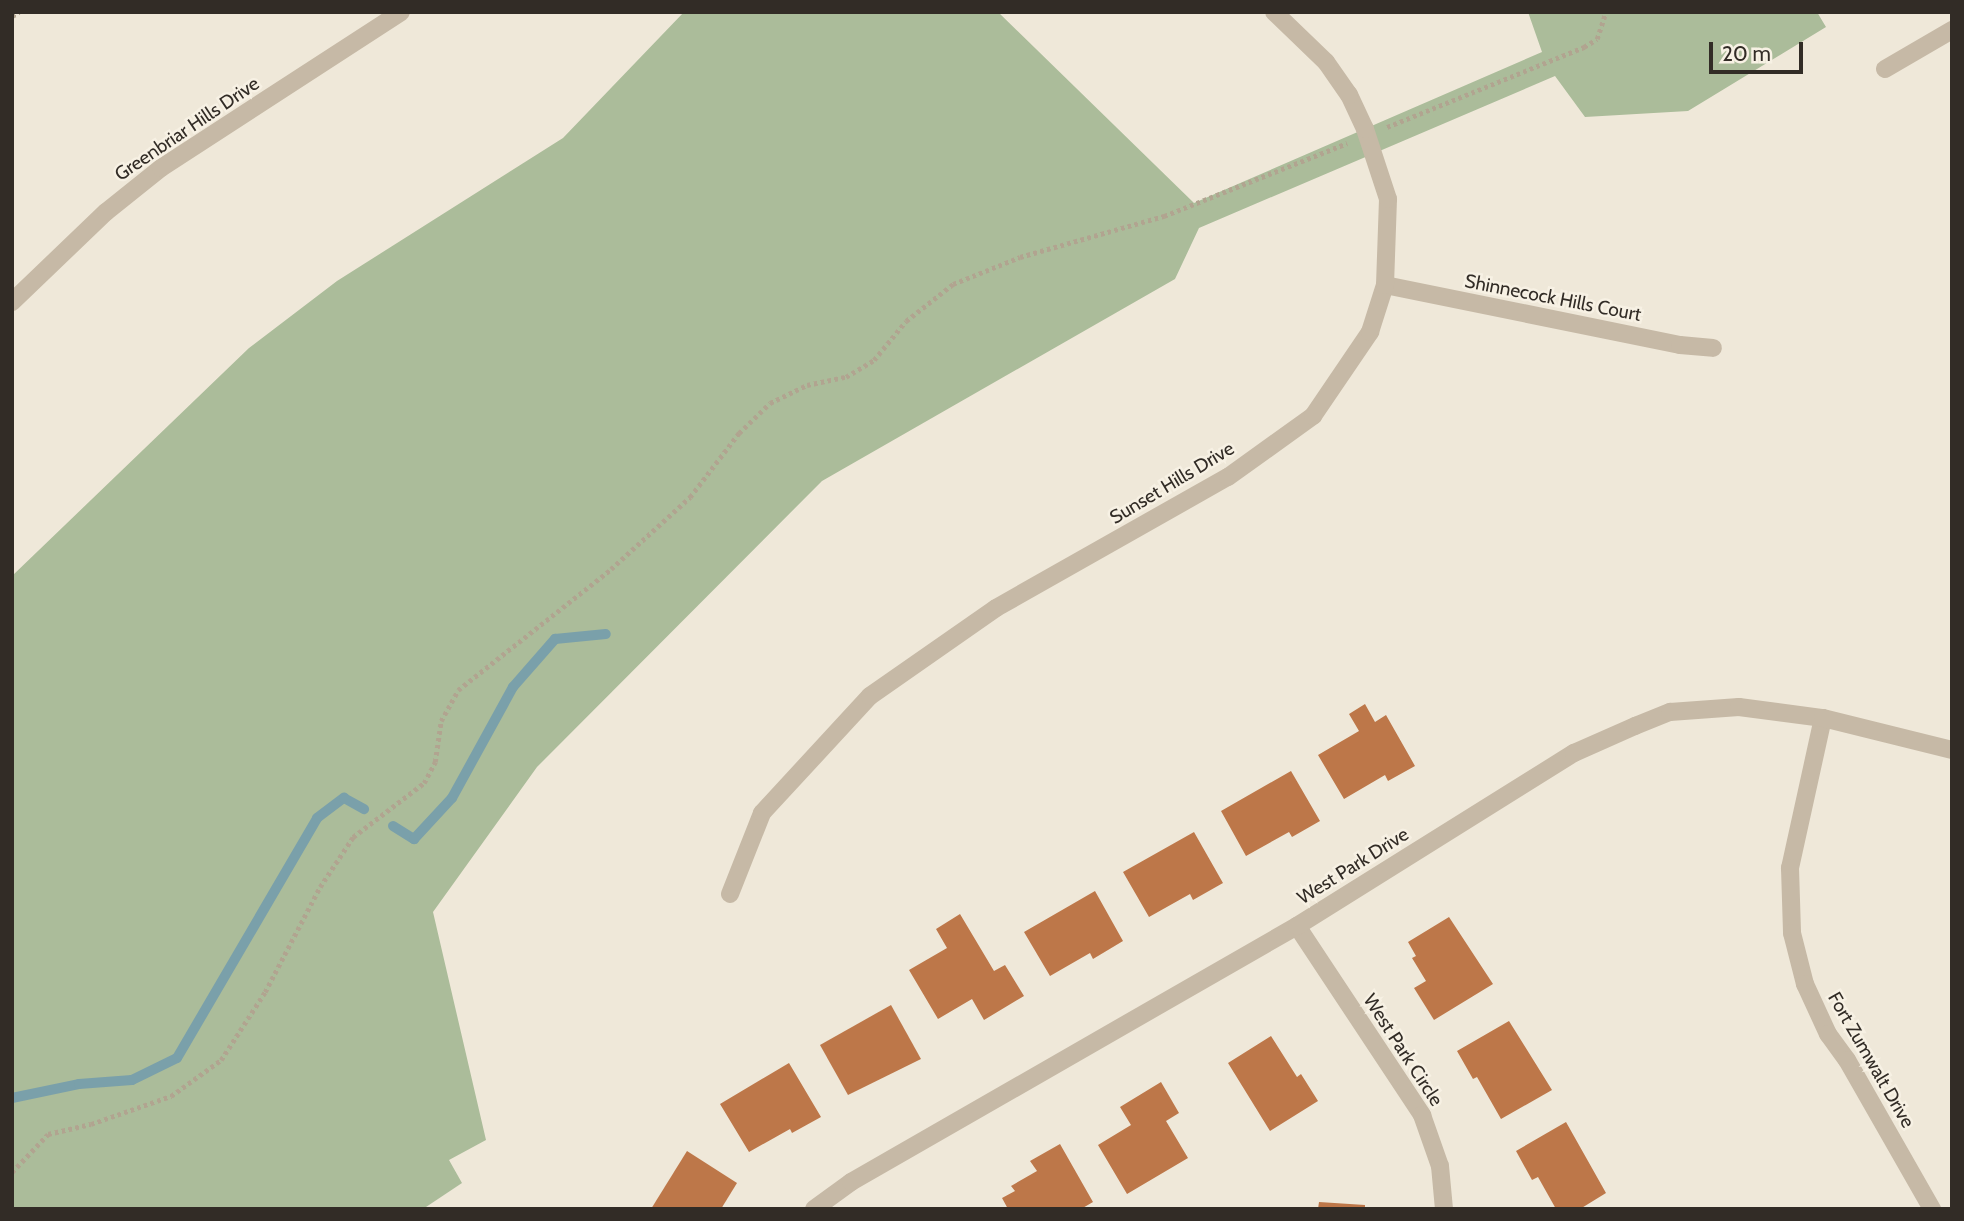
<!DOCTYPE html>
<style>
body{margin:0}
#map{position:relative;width:1964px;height:1221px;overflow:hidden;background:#efe8d9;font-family:Cabin,sans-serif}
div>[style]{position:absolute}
.green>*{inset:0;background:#abbc9a}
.stream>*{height:10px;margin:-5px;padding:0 5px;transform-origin:5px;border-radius:5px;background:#7aa0aa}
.building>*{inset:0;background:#bd7749}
.path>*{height:4.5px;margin-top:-2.25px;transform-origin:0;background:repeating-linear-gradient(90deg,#b1a490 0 3.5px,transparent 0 7px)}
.minor>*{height:18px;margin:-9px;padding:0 9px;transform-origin:9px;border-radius:9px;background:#c6b9a6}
span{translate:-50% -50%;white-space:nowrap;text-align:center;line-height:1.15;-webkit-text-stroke:5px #f7f1e4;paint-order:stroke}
.street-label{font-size:19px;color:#322c26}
.frame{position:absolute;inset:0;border:14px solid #322c26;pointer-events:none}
.scale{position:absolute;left:1709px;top:42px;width:94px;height:32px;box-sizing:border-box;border:4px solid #322c26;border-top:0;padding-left:9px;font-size:21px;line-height:24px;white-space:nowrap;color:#322c26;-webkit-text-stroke:5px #f7f1e4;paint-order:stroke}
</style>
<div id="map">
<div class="green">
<div style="clip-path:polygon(684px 12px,998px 12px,1194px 203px,1542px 52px,1528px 12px,1817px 12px,1826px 27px,1688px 111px,1585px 117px,1555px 76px,1199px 228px,1175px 279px,822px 481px,537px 767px,433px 912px,486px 1140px,449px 1160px,462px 1183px,423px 1209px,12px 1209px,12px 576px,249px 348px,337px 281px,563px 138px)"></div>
</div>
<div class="stream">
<div style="left:393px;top:826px;width:25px;rotate:32deg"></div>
<div style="left:414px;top:839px;width:56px;rotate:-47.2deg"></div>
<div style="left:452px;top:798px;width:127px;rotate:-61.2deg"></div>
<div style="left:513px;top:687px;width:64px;rotate:-48.8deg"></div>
<div style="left:555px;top:639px;width:51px;rotate:-5.6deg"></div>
<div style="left:12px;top:1098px;width:68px;rotate:-11.8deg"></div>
<div style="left:79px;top:1084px;width:53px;rotate:-4.3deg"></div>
<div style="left:132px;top:1080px;width:50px;rotate:-26.1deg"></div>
<div style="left:177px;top:1058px;width:278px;rotate:-59.7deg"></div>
<div style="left:317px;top:818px;width:34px;rotate:-37deg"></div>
<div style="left:344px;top:798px;width:23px;rotate:29deg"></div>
</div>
<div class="building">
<div style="clip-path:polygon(1365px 704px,1375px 722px,1386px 715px,1415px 766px,1388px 781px,1385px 775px,1344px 799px,1318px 755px,1359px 731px,1349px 714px)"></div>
<div style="clip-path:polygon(1291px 771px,1320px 821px,1292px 837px,1289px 832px,1246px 856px,1221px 811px)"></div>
<div style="clip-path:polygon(1194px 832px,1223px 883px,1193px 900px,1190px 894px,1149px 917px,1123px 872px)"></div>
<div style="clip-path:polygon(1095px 891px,1123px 941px,1093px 959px,1090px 953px,1050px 976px,1024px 932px)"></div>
<div style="clip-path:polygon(960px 914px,994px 971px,1005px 965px,1024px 996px,984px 1020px,972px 999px,938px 1019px,909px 970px,947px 948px,936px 929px)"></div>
<div style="clip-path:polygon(1449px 917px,1493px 984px,1434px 1020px,1414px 988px,1426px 981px,1412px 958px,1416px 956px,1408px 942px)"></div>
<div style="clip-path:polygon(891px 1005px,921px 1059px,848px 1095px,820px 1045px)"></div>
<div style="clip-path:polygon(1509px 1021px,1552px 1090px,1501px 1119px,1477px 1077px,1473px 1079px,1457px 1051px)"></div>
<div style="clip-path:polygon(1271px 1036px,1297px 1077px,1301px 1074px,1318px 1101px,1270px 1131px,1228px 1063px)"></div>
<div style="clip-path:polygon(789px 1063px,821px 1117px,792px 1133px,790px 1129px,749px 1152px,720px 1104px)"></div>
<div style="clip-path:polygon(1161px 1082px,1179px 1113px,1166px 1121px,1188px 1158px,1127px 1194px,1098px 1145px,1131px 1125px,1120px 1107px)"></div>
<div style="clip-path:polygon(1566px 1122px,1606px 1193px,1580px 1209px,1556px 1209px,1538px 1177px,1532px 1180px,1516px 1151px)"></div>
<div style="clip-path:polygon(1060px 1144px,1093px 1202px,1081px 1209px,1008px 1209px,1002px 1198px,1015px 1191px,1011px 1186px,1037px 1171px,1030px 1161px)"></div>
<div style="clip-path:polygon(687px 1151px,737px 1183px,721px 1209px,651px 1209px)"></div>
<div style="clip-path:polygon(1319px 1202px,1365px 1205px,1365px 1209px,1318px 1209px)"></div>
</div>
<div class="path">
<div style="left:12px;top:16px;width:8px;rotate:-30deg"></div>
<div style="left:1387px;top:127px;width:213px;rotate:-22.1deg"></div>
<div style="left:1584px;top:47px;width:15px;rotate:-32deg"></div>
<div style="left:1597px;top:39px;width:28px;rotate:-72deg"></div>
<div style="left:12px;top:1172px;width:52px;rotate:-46.5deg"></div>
<div style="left:48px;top:1134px;width:44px;rotate:-13.1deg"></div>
<div style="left:91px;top:1124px;width:85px;rotate:-19.3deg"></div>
<div style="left:171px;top:1096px;width:62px;rotate:-35.8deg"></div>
<div style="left:221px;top:1060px;width:81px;rotate:-57.1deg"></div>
<div style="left:265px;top:992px;width:119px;rotate:-62.4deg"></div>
<div style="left:320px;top:887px;width:60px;rotate:-56.6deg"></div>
<div style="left:353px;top:837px;width:89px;rotate:-37.3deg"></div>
<div style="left:424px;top:783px;width:24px;rotate:-62deg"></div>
<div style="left:435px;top:762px;width:41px;rotate:-81.7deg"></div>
<div style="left:441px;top:721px;width:35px;rotate:-61deg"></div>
<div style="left:458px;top:690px;width:195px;rotate:-38.3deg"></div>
<div style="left:611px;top:569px;width:107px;rotate:-42.3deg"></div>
<div style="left:690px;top:497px;width:81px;rotate:-52.6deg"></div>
<div style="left:739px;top:433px;width:43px;rotate:-44.1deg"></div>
<div style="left:770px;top:403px;width:41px;rotate:-25.9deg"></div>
<div style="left:807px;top:385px;width:40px;rotate:-12deg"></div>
<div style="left:846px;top:377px;width:33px;rotate:-31deg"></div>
<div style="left:874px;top:360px;width:50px;rotate:-50.6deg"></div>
<div style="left:906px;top:321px;width:60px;rotate:-38.2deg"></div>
<div style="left:953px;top:284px;width:72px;rotate:-21.9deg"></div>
<div style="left:1020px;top:257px;width:150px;rotate:-15.9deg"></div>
<div style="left:1164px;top:216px;width:197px;rotate:-21.7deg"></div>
</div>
<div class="minor">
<div style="left:1885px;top:69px;width:78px;rotate:-30.2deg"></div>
<div style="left:1385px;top:285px;width:301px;rotate:11.5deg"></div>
<div style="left:1680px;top:345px;width:33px;rotate:5deg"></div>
<div style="left:12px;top:302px;width:130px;rotate:-43.8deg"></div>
<div style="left:106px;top:212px;width:70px;rotate:-38.7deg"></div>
<div style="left:161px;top:168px;width:286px;rotate:-33deg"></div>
<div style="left:1823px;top:718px;width:154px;rotate:102.4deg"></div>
<div style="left:1790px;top:868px;width:65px;rotate:88.2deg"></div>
<div style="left:1792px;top:933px;width:53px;rotate:75.7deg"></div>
<div style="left:1805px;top:984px;width:55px;rotate:65.3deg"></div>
<div style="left:1828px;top:1034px;width:32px;rotate:54deg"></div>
<div style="left:1847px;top:1060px;width:172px;rotate:60.3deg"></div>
<div style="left:730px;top:894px;width:87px;rotate:-68.4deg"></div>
<div style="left:762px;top:813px;width:159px;rotate:-47.3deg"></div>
<div style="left:870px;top:696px;width:154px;rotate:-34.9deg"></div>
<div style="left:996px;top:608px;width:266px;rotate:-29.5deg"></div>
<div style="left:1228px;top:477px;width:105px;rotate:-35.7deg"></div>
<div style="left:1313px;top:416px;width:102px;rotate:-55.8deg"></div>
<div style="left:1370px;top:332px;width:49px;rotate:-72.3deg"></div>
<div style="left:1385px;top:285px;width:86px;rotate:-88deg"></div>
<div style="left:1388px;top:199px;width:74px;rotate:-108.2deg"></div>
<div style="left:1365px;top:129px;width:38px;rotate:-115deg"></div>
<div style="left:1349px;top:95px;width:40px;rotate:-124.9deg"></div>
<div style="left:1326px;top:62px;width:72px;rotate:-136.1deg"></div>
<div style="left:1297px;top:926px;width:227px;rotate:56.5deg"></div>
<div style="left:1422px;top:1115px;width:54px;rotate:70.6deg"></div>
<div style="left:1440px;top:1166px;width:43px;rotate:84.7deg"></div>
<div style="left:814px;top:1209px;width:46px;rotate:-36.1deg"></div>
<div style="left:851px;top:1182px;width:514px;rotate:-29.86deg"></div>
<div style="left:1297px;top:926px;width:327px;rotate:-32deg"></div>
<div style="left:1574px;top:753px;width:67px;rotate:-23.9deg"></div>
<div style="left:1635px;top:726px;width:38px;rotate:-22deg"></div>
<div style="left:1670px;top:712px;width:69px;rotate:-4.1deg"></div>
<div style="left:1739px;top:707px;width:85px;rotate:7.5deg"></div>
<div style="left:1823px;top:718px;width:133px;rotate:13.9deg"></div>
</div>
<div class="street-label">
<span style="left:187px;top:129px;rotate:-34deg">Greenbriar Hills Drive</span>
<span style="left:1553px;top:298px;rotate:11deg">Shinnecock Hills Court</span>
<span style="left:1172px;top:483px;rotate:-31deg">Sunset Hills Drive</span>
<span style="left:1353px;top:866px;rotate:-32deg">West Park Drive</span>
<span style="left:1403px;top:1050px;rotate:57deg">West Park Circle</span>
<span style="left:1871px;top:1060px;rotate:60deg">Fort Zumwalt Drive</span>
</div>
<div class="frame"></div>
<div class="scale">20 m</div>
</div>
